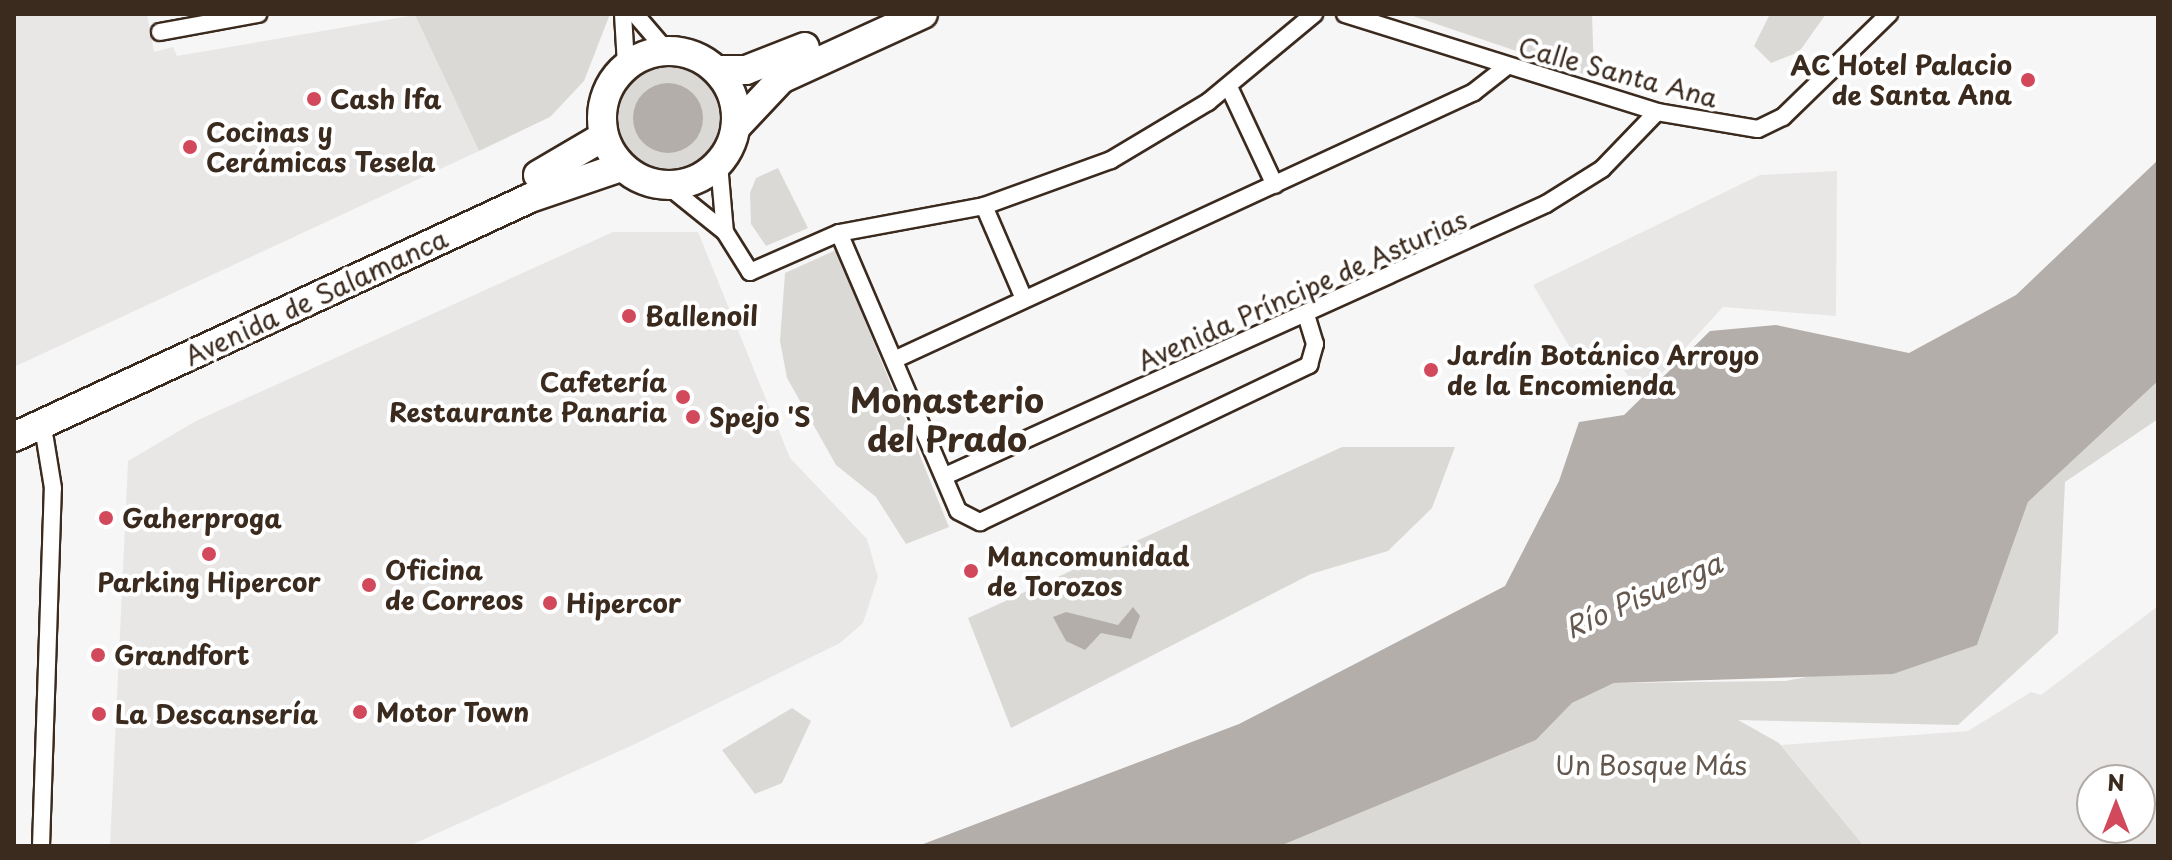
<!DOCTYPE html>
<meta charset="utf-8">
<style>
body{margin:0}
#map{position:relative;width:2172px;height:860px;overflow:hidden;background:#f7f6f6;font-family:"Playpen Sans",sans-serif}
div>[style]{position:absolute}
.built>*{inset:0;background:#e9e7e6}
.green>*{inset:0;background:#dbd9d6}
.round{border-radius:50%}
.water>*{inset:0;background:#b4aeaa}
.roads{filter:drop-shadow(2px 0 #3b2a1e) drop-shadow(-2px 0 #3b2a1e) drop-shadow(0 2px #3b2a1e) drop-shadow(0 -2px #3b2a1e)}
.minor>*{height:16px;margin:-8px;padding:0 8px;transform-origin:8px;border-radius:8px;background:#fff}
.trunk>*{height:28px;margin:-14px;padding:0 14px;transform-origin:14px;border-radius:14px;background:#fff}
.trunk>.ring{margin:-14px;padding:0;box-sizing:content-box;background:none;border:28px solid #fff;border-radius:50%}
.dots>*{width:22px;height:22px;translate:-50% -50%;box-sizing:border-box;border:4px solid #fff;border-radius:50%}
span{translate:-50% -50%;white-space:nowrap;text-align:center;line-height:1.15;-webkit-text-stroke:8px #fff;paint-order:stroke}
.poi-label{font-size:26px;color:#3b2a1e;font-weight:700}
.right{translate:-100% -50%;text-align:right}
.left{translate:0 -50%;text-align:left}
.street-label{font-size:26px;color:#3b2a1e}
.park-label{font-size:26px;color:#63564c}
.water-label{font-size:28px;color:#65584f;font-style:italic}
.district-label{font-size:34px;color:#3b2a1e;font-weight:700}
.frame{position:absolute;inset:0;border:16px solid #3b2a1e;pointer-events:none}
.north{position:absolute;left:2076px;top:764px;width:80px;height:80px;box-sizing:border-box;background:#fff;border:2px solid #b1aaa5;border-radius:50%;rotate:0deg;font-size:22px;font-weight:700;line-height:32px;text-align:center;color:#3b2a1e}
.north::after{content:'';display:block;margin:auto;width:28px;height:36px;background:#d1495b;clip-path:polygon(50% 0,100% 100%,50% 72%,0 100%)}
</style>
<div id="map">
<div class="built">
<div style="clip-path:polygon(14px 14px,147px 14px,154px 52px,173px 47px,177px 56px,415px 15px,479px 151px,14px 367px)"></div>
<div style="clip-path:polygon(1837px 171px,1836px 316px,1723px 307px,1642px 395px,1624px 370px,1572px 351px,1533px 285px,1760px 175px)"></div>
<div style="clip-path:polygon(613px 232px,698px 232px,790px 458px,867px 539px,878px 577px,863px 623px,840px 643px,633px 745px,409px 846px,110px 846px,128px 461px,196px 421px)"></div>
<div style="clip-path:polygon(evenodd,2158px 606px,2158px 846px,1864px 846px,1781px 745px,1968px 731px,2031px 692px,2041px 695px,2158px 606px,2092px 780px,2140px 780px,2140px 828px,2092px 828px,2092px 780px)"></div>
</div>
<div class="green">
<div style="clip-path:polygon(610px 14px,584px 81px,550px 117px,479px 151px,415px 15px)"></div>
<div style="clip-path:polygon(1407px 14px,1592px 14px,1594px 73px,1593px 77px)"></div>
<div style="clip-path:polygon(1770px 14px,1826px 14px,1799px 52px,1771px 63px,1754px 46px)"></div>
<div class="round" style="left:614px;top:62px;width:112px;height:112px"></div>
<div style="clip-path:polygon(778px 168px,808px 228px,766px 246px,751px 224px,750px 193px,756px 178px)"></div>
<div style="clip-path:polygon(836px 250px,949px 527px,906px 544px,876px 497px,836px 465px,787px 378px,780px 341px,785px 273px)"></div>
<div style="clip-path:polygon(2158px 381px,2158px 419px,2065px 482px,2058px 633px,1958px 725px,1738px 720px,1779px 743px,1864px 846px,1280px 846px,1536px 740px,1572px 703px,1614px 683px,1785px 681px,1977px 645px,2028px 502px)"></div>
<div style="clip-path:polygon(1342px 447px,1455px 447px,1432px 508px,1388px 551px,1311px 574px,1011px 728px,968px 618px)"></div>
<div style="clip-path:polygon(792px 708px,811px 721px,782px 783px,755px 794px,722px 750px)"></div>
</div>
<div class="water">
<div class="round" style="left:633px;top:83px;width:70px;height:70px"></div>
<div style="clip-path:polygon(2158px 160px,2158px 381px,2028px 502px,1977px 645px,1893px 674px,1614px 683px,1572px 703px,1536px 740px,1280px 846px,918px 846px,1239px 724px,1505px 586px,1559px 481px,1579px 422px,1624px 415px,1710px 331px,1776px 325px,1909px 353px,2016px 295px)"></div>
<div style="clip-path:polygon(1133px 607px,1140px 616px,1131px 639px,1101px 633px,1085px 650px,1066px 641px,1053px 617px,1066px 612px,1118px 625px)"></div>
</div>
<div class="roads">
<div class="minor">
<div style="left:623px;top:14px;width:51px;rotate:86.6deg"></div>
<div style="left:635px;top:14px;width:48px;rotate:49.3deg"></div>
<div style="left:1345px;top:14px;width:327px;rotate:17.4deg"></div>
<div style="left:1657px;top:112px;width:102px;rotate:9.6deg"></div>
<div style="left:1758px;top:129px;width:28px;rotate:-26deg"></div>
<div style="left:1783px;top:117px;width:148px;rotate:-44.2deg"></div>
<div style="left:160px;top:32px;width:100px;rotate:-10.4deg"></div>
<div style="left:1229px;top:87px;width:108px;rotate:64.9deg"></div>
<div style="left:719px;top:164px;width:68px;rotate:85deg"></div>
<div style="left:668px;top:186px;width:73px;rotate:38.9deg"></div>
<div style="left:725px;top:232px;width:47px;rotate:58deg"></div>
<div style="left:750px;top:272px;width:97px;rotate:-23.7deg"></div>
<div style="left:839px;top:233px;width:147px;rotate:-10.5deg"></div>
<div style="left:984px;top:206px;width:135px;rotate:-19.9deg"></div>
<div style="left:1111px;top:160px;width:113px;rotate:-30.9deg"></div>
<div style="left:1208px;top:102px;width:138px;rotate:-39.7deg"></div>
<div style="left:984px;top:206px;width:101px;rotate:66.7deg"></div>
<div style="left:839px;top:233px;width:302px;rotate:66.8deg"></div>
<div style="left:958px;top:511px;width:25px;rotate:27deg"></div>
<div style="left:980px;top:522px;width:365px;rotate:-25.5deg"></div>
<div style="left:1309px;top:365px;width:22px;rotate:-74deg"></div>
<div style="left:1315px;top:344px;width:30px;rotate:-107deg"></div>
<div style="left:896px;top:359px;width:637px;rotate:-24.79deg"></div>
<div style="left:1474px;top:92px;width:39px;rotate:-38deg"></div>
<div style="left:945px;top:476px;width:660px;rotate:-24.35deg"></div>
<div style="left:1546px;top:204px;width:66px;rotate:-32deg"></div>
<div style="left:1602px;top:169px;width:79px;rotate:-46deg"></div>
<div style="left:41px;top:846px;width:358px;rotate:-88.1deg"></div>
<div style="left:53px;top:488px;width:50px;rotate:-99.3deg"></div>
</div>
<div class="trunk">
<div class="ring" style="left:602px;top:51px;width:106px;height:106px"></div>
<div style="left:718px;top:70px;width:28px"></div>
<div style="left:746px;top:70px;width:63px;rotate:-21.3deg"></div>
<div style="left:736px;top:127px;width:66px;rotate:-46.8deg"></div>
<div style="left:781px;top:79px;width:156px;rotate:-24.6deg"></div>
<div style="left:538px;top:175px;width:75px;rotate:-30.3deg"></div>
<div style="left:14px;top:437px;width:569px;rotate:-24.85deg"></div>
<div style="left:530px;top:198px;width:96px;rotate:-18.8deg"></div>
</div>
</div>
<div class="dots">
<div style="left:2028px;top:80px;background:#d1495b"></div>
<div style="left:314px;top:99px;background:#d1495b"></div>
<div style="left:190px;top:147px;background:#d1495b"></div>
<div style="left:629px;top:316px;background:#d1495b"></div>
<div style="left:1431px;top:370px;background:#d1495b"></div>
<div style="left:683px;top:397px;background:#d1495b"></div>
<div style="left:693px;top:417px;background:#d1495b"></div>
<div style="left:106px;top:518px;background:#d1495b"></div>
<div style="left:209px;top:554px;background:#d1495b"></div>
<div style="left:971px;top:571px;background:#d1495b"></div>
<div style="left:369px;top:585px;background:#d1495b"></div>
<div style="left:550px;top:603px;background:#d1495b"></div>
<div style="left:98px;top:655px;background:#d1495b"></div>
<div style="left:360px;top:712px;background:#d1495b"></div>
<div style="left:99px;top:714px;background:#d1495b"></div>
</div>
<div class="poi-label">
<span class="right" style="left:2012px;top:80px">AC Hotel Palacio<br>de Santa Ana</span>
<span class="left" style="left:330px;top:99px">Cash Ifa</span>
<span class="left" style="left:206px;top:147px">Cocinas y<br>Cerámicas Tesela</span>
<span class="left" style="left:645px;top:316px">Ballenoil</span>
<span class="left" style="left:1447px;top:370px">Jardín Botánico Arroyo<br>de la Encomienda</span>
<span class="right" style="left:667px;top:397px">Cafetería<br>Restaurante Panaria</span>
<span class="left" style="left:709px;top:417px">Spejo 'S</span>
<span class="left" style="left:122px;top:518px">Gaherproga</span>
<span class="left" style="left:987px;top:571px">Mancomunidad<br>de Torozos</span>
<span class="left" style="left:385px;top:585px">Oficina<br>de Correos</span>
<span style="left:209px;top:582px">Parking Hipercor</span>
<span class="left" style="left:566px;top:603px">Hipercor</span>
<span class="left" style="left:114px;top:655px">Grandfort</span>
<span class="left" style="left:376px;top:712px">Motor Town</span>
<span class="left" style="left:115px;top:714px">La Descansería</span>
</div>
<div class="street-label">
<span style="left:1618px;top:72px;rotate:15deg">Calle Santa Ana</span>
<span style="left:1302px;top:290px;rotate:-24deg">Avenida Príncipe de Asturias</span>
<span style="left:316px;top:297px;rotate:-25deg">Avenida de Salamanca</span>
</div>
<div class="park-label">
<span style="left:1651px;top:765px">Un Bosque Más</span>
</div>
<div class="water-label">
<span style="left:1643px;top:595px;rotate:-24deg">Río Pisuerga</span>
</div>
<div class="district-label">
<span style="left:947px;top:419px">Monasterio<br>del Prado</span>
</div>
<div class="frame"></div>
<div class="north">N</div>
</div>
